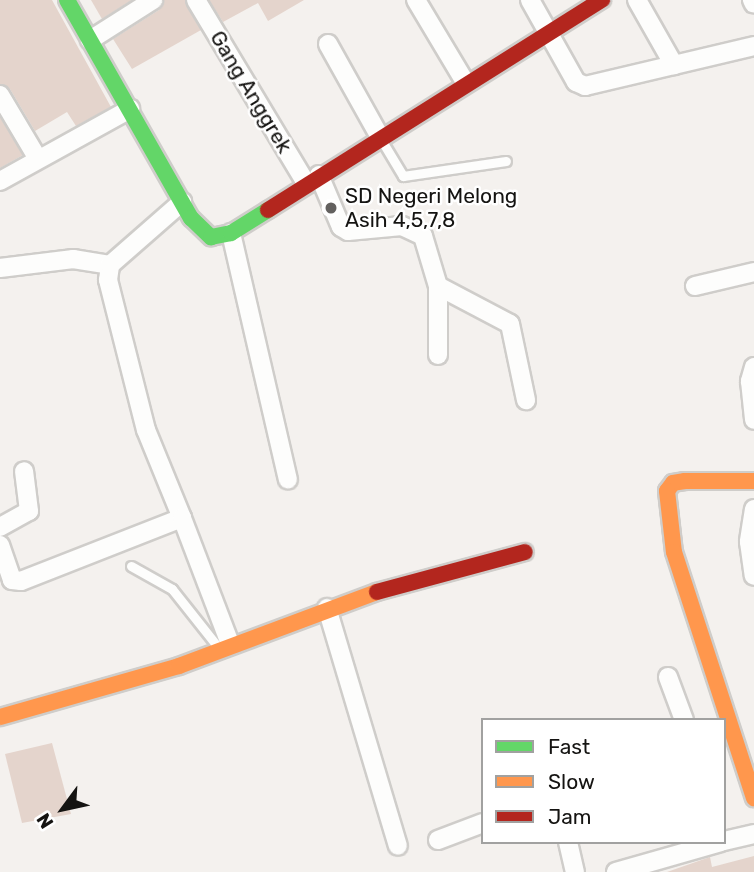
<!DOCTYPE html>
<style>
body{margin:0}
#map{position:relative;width:754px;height:872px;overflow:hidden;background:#f4f1ee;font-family:Rubik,sans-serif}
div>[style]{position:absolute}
.building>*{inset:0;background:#e4d4cc}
.roads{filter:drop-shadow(2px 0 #cfcdca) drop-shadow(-2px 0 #cfcdca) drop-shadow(0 2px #cfcdca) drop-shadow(0 -2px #cfcdca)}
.lane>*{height:9px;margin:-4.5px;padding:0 4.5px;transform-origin:4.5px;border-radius:4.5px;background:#fdfdfc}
.street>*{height:18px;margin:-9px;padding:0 9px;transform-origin:9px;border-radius:9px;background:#fdfdfc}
.fast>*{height:16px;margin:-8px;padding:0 8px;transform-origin:8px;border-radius:8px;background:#63d668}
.slow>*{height:16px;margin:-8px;padding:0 8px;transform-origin:8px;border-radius:8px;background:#ff974d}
.jam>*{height:16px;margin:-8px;padding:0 8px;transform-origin:8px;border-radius:8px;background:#b3261e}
.dots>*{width:19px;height:19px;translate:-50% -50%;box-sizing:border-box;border:4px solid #fff;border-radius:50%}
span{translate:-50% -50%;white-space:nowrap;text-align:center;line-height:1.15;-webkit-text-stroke:5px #fff;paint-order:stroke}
.street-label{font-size:21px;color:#151412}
.poi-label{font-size:21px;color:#151412}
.left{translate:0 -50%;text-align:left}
.legend{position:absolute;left:481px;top:718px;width:245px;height:126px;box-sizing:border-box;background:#fff;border:2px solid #a1a1a0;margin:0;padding:9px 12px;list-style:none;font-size:21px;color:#151412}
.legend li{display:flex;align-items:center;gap:14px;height:35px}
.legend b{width:35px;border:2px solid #a1a1a0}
.north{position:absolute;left:28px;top:774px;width:70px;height:70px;-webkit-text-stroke:5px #fff;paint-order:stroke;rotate:237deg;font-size:19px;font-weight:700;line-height:28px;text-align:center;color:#151412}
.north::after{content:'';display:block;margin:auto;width:24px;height:32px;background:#151412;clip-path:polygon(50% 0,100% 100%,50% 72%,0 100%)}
</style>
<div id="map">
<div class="building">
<div style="clip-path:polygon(0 0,52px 0,111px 107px,76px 126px,67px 112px,35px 131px,10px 89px,0 84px)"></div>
<div style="clip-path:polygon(91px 0,132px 0,102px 19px)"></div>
<div style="clip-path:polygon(164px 0,185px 0,201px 30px,132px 69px,113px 39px,159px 10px)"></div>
<div style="clip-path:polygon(209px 0,304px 0,268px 21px,258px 3px,223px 22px)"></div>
<div style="clip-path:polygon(0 117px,23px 155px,0 168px)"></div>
<div style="clip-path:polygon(52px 743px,71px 814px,22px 823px,5px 754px)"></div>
<div style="clip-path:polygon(754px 856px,754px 872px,667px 872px,710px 857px,712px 867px)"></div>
</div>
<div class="roads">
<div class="lane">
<div style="left:382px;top:141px;width:41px;rotate:59deg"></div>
<div style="left:403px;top:176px;width:104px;rotate:-8.3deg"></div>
<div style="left:131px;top:566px;width:47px;rotate:29.3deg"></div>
<div style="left:172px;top:589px;width:74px;rotate:51.6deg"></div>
</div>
<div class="street">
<div style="left:196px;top:0;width:214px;rotate:59deg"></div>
<div style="left:416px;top:0;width:96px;rotate:59.1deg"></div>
<div style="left:530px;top:0;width:94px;rotate:60.7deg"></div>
<div style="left:576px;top:82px;width:10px;rotate:24deg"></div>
<div style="left:585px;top:86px;width:174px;rotate:-13.3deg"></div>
<div style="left:637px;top:0;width:75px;rotate:60.4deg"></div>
<div style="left:752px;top:0;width:4px;rotate:63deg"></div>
<div style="left:90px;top:40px;width:75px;rotate:-32.4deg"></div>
<div style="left:328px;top:44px;width:107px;rotate:60.8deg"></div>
<div style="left:0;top:95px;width:74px;rotate:59.3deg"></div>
<div style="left:319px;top:175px;width:56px;rotate:67.1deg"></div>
<div style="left:341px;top:227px;width:8px;rotate:30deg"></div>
<div style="left:348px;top:231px;width:54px;rotate:-5.3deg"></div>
<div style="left:402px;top:226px;width:23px;rotate:25deg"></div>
<div style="left:423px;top:236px;width:52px;rotate:73.3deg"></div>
<div style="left:438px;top:286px;width:69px;rotate:90deg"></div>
<div style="left:0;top:181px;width:149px;rotate:-29deg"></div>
<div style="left:231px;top:233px;width:253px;rotate:77deg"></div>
<div style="left:0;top:268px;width:74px;rotate:-7deg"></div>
<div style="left:73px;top:259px;width:37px;rotate:9deg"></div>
<div style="left:438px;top:286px;width:81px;rotate:27.8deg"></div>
<div style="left:510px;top:324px;width:78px;rotate:78.1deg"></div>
<div style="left:695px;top:286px;width:61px;rotate:-13.3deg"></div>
<div style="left:754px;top:367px;width:15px;rotate:106deg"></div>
<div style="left:750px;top:381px;width:39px;rotate:84deg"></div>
<div style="left:754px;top:509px;width:33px;rotate:99deg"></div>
<div style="left:749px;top:542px;width:34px;rotate:82deg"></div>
<div style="left:182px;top:518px;width:95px;rotate:-112.2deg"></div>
<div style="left:146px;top:430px;width:155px;rotate:-104.2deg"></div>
<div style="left:108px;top:280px;width:15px;rotate:-82deg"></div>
<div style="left:110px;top:265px;width:96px;rotate:-41.2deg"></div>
<div style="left:0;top:527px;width:33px;rotate:-29deg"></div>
<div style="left:29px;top:511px;width:40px;rotate:-97.1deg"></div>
<div style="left:0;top:545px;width:37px;rotate:71deg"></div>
<div style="left:12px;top:580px;width:9px;rotate:6deg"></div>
<div style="left:21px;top:581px;width:173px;rotate:-21.4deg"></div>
<div style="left:182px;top:518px;width:135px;rotate:69.1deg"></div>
<div style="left:327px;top:608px;width:248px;rotate:73.4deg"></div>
<div style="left:668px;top:677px;width:46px;rotate:69.6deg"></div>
<div style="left:438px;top:840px;width:48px;rotate:-20.7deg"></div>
<div style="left:724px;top:841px;width:31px;rotate:-13deg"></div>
<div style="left:568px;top:842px;width:31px;rotate:77deg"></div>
<div style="left:616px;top:872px;width:109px;rotate:-15.9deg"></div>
</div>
<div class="fast">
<div style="left:67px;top:0;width:251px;rotate:60.4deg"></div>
<div style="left:191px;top:218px;width:28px;rotate:44deg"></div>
<div style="left:211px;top:237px;width:20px;rotate:-11deg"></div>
<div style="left:231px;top:233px;width:44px;rotate:-31.9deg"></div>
</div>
<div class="slow">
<div style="left:754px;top:481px;width:69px;rotate:180deg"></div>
<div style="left:685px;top:481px;width:12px;rotate:171deg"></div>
<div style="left:673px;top:483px;width:10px;rotate:127deg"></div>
<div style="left:667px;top:491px;width:61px;rotate:83.5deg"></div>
<div style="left:674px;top:552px;width:259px;rotate:72deg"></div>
<div style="left:0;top:717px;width:186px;rotate:-15.9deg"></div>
<div style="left:179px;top:666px;width:211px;rotate:-20.5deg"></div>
</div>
<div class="jam">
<div style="left:268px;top:210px;width:395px;rotate:-32.2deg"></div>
<div style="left:377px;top:592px;width:153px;rotate:-15.1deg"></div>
</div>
</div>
<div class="dots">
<div style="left:331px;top:208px;background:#63615f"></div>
</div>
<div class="street-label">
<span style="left:251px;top:92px;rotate:59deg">Gang Anggrek</span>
</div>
<div class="poi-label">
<span class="left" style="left:345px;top:208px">SD Negeri Melong<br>Asih 4,5,7,8</span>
</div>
<ul class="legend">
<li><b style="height:9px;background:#63d668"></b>Fast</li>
<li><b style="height:9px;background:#ff974d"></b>Slow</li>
<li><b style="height:9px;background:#b3261e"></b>Jam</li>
</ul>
<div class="north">N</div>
</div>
